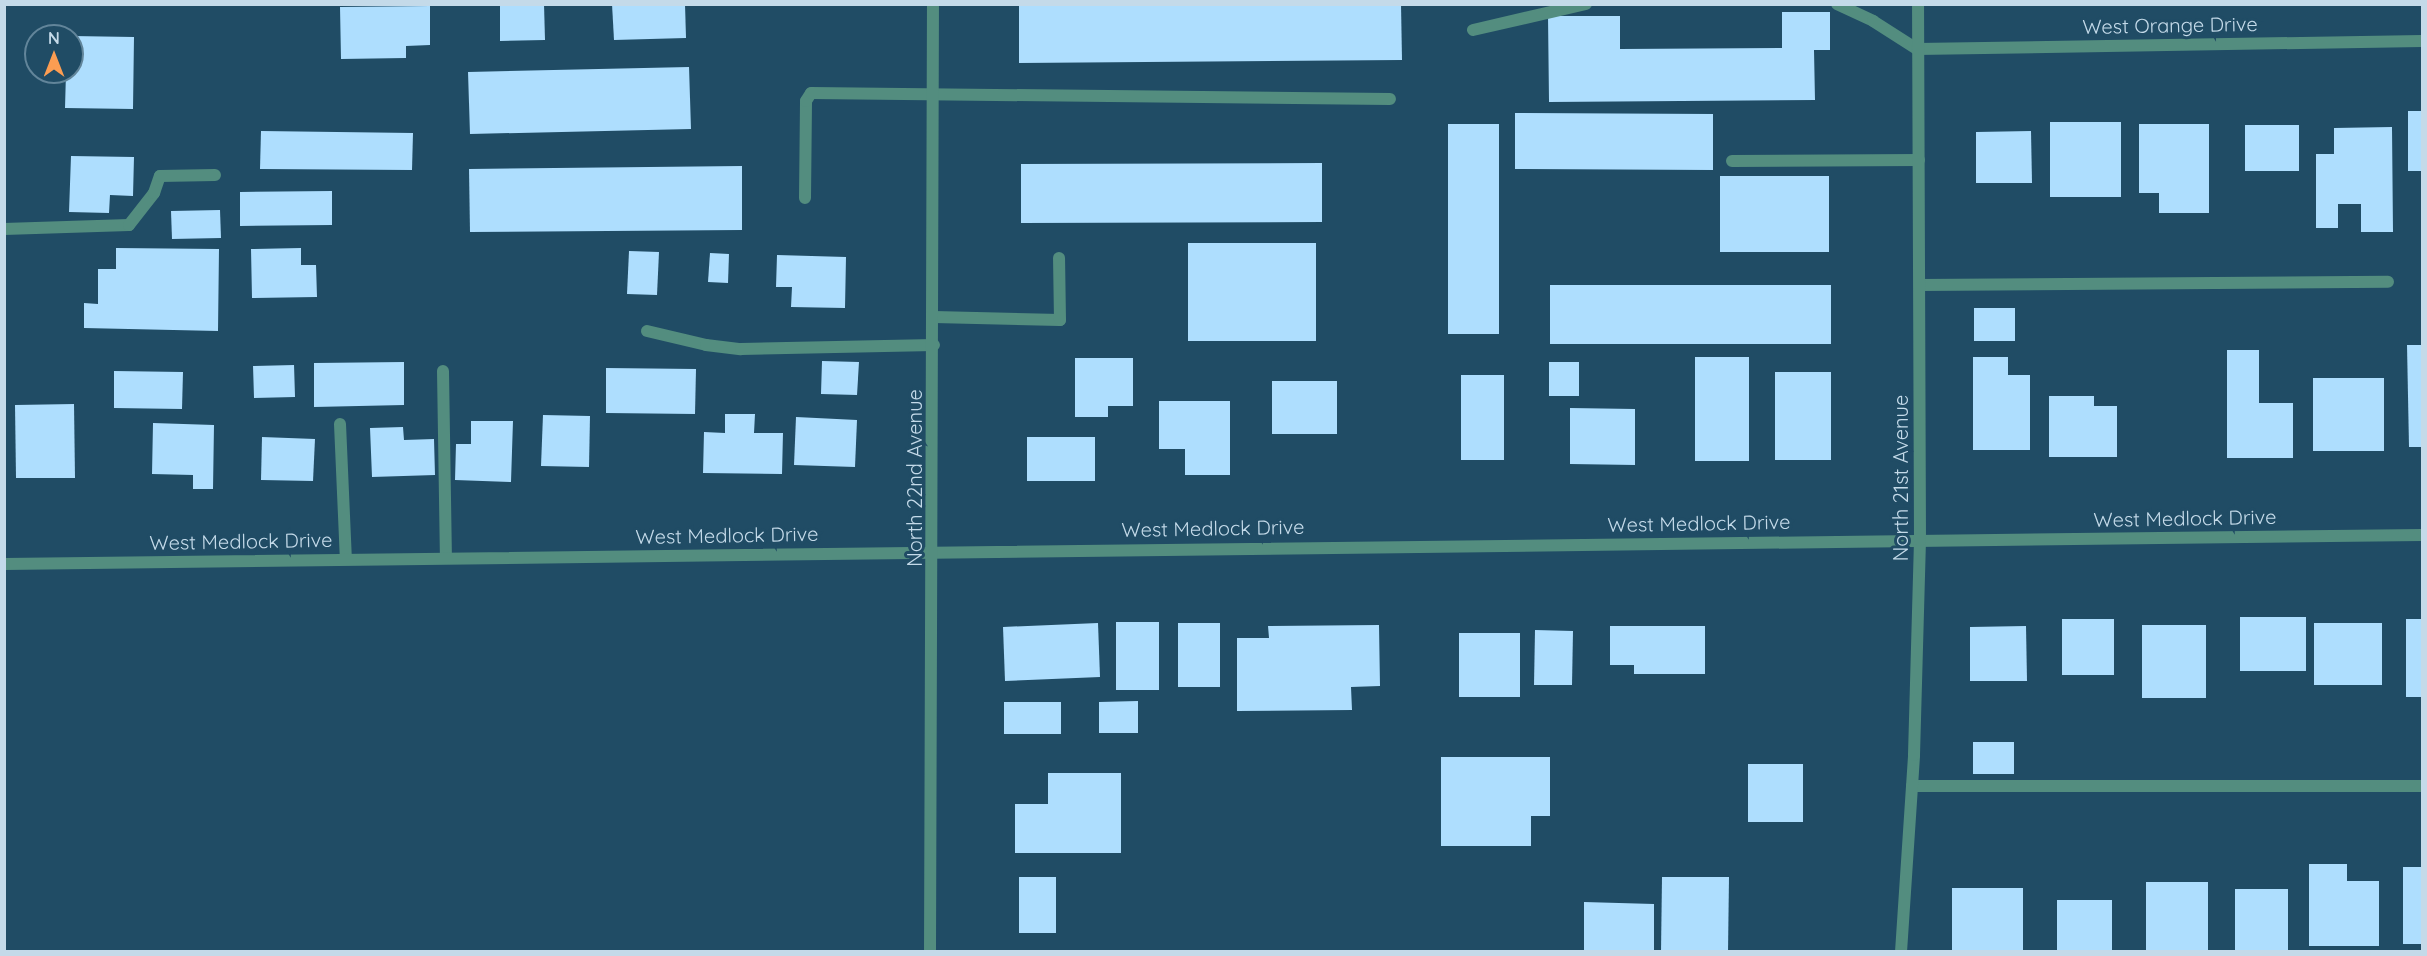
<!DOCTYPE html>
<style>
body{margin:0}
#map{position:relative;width:2427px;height:956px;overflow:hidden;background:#204c65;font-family:Quicksand,sans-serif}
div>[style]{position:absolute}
.building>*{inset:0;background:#aedefe}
.lane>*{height:12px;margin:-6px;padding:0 6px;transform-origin:6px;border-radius:6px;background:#538d7f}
.street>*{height:12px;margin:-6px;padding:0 6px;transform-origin:6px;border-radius:6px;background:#538d7f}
span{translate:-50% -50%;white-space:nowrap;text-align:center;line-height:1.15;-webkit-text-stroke:6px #204c65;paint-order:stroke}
.street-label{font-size:20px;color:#c4dae9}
.frame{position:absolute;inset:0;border:6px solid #c4dae9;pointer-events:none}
.north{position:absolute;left:24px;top:24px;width:60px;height:60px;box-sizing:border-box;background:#204c65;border:2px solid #62859a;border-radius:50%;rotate:0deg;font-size:16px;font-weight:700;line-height:24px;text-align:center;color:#c4dae9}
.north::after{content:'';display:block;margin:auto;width:21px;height:27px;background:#fc9d52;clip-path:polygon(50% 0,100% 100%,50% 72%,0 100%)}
</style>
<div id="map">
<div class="building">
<div style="clip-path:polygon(500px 4px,544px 4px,545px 40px,500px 41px)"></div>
<div style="clip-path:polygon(612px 4px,685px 4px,686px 38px,614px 40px)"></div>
<div style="clip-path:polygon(1019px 4px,1401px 4px,1402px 60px,1019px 63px)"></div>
<div style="clip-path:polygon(430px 6px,430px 45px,406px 46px,406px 58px,341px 59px,340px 7px)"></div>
<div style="clip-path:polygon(1782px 12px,1830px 12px,1830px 50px,1814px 50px,1815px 100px,1549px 102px,1548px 16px,1620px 16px,1620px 49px,1782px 48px)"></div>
<div style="clip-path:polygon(72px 36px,134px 37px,133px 109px,65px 108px,66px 72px,72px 72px)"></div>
<div style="clip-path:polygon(689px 67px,691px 129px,470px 134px,468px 72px)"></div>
<div style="clip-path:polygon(2408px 111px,2422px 111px,2422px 171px,2408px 171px)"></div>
<div style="clip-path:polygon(1515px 113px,1713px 114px,1713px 170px,1515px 169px)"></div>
<div style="clip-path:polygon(2050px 122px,2121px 122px,2121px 197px,2050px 197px)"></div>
<div style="clip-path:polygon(1448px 124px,1499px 124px,1499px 334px,1448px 334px)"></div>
<div style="clip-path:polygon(2139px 124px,2209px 124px,2209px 213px,2159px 213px,2159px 193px,2139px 193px)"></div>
<div style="clip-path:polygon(2245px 125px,2299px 125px,2299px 171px,2245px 171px)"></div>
<div style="clip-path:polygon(2392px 127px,2393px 232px,2361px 232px,2361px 204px,2338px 204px,2338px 228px,2316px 228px,2316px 154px,2334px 154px,2334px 128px)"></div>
<div style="clip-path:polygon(261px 131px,413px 133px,412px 170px,260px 169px)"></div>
<div style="clip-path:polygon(2031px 131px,2032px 183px,1976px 183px,1976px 132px)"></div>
<div style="clip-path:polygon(71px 156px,134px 157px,133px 196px,110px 195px,109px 213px,69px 212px)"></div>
<div style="clip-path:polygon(1322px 163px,1322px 222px,1021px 223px,1021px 164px)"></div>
<div style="clip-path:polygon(742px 166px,742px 230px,470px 232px,469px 169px)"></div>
<div style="clip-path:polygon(1720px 176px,1829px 176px,1829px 252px,1720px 252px)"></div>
<div style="clip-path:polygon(332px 191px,332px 225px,240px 226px,240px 192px)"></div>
<div style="clip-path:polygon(220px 210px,221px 238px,172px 239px,171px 211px)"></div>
<div style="clip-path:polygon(1188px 243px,1316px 243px,1316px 341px,1188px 341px)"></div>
<div style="clip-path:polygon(116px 248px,219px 249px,218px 331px,84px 328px,84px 303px,98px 304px,98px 269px,116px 269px)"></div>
<div style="clip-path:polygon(301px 248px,301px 265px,316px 265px,317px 297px,252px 298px,251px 249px)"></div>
<div style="clip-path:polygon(629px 251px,659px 252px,657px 295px,627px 294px)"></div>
<div style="clip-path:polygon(710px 253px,729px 254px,728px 283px,708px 282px)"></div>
<div style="clip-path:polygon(777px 255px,846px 257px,845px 308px,791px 307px,792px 287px,776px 287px)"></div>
<div style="clip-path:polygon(1550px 285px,1831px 285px,1831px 344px,1550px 344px)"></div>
<div style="clip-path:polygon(1974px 308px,2015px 308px,2015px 341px,1974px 341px)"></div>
<div style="clip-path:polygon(2407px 345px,2422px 345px,2422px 447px,2409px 447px)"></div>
<div style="clip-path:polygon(2227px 350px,2259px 350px,2259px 403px,2293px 403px,2293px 458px,2227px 458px)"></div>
<div style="clip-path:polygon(1695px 357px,1749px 357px,1749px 461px,1695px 461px)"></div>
<div style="clip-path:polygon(1973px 357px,2008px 357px,2008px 375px,2030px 375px,2030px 450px,1973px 450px)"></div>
<div style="clip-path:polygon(1075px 358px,1133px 358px,1133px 406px,1108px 406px,1108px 417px,1075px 417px)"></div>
<div style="clip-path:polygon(822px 361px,859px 362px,857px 395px,821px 394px)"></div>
<div style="clip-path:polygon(404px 362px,404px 405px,314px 407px,314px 363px)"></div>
<div style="clip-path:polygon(1549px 362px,1579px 362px,1579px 396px,1549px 396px)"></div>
<div style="clip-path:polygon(294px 365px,295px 397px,254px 398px,253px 366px)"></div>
<div style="clip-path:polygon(606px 368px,696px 369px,695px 414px,606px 413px)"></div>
<div style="clip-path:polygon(114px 371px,183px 372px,182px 409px,114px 408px)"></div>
<div style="clip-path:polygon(1775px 372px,1831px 372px,1831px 460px,1775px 460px)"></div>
<div style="clip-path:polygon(1461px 375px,1504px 375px,1504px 460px,1461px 460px)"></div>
<div style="clip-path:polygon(2313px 378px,2384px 378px,2384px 451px,2313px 451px)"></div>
<div style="clip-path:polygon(1272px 381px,1337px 381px,1337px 434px,1272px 434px)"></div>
<div style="clip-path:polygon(2049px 396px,2094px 396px,2094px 406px,2117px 406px,2117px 457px,2049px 457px)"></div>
<div style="clip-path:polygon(1159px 401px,1230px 401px,1230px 475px,1185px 475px,1185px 449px,1159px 449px)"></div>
<div style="clip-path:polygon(74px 404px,75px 478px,16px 478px,15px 405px)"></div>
<div style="clip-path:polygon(1570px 408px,1635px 409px,1635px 465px,1570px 464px)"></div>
<div style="clip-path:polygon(725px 414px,755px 414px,754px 433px,783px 433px,782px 474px,703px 473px,704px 432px,725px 433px)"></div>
<div style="clip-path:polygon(543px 415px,590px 416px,589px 467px,541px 466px)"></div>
<div style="clip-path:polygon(796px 417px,857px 420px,855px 467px,794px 465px)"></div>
<div style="clip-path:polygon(471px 421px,513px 421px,511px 482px,455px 480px,456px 444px,471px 444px)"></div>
<div style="clip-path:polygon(153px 423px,214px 425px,213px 489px,193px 489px,193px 475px,152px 474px)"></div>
<div style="clip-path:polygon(403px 427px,404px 440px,434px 439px,435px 475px,372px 477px,370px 428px)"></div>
<div style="clip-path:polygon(262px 437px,315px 439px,313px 481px,261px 480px)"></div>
<div style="clip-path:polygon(1027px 437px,1095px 437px,1095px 481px,1027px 481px)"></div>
<div style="clip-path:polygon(2240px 617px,2306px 617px,2306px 671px,2240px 671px)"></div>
<div style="clip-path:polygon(2062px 619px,2114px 619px,2114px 675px,2062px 675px)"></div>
<div style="clip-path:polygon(2406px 619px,2422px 619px,2422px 697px,2406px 697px)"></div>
<div style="clip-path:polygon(1116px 622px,1159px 622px,1159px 690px,1116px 690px)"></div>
<div style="clip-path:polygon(1098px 623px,1100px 677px,1005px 681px,1003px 627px)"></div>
<div style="clip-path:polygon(1178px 623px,1220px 623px,1220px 687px,1178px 687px)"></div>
<div style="clip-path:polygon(2314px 623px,2382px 623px,2382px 685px,2314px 685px)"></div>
<div style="clip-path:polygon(1379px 625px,1380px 686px,1351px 687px,1352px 710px,1237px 711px,1237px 638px,1269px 638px,1268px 626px)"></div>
<div style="clip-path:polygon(2142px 625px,2206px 625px,2206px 698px,2142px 698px)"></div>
<div style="clip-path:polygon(1610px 626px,1705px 626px,1705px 674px,1634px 674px,1634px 665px,1610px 665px)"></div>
<div style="clip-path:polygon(2026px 626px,2027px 681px,1970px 681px,1970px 627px)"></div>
<div style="clip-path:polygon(1535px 630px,1573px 631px,1572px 685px,1534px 685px)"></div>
<div style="clip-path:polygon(1459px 633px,1520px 633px,1520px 697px,1459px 697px)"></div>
<div style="clip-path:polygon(1138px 701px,1138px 733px,1099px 733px,1099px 702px)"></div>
<div style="clip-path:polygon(1004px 702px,1061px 702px,1061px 734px,1004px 734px)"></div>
<div style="clip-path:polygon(1973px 742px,2014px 742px,2014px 774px,1973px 774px)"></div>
<div style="clip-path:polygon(1441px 757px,1550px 757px,1550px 816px,1531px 816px,1531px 846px,1441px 846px)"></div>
<div style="clip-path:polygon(1748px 764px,1803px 764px,1803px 822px,1748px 822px)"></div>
<div style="clip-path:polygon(1048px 773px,1121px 773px,1121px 853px,1015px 853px,1015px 804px,1048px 804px)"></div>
<div style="clip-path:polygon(2309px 864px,2347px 864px,2347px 881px,2379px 881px,2379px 946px,2309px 946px)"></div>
<div style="clip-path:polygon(2403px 867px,2422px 867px,2422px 944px,2403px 944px)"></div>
<div style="clip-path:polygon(1019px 877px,1056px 877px,1056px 933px,1019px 933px)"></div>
<div style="clip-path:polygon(1662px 877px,1729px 877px,1728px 952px,1661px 952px)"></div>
<div style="clip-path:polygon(2146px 882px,2208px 882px,2208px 952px,2146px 952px)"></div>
<div style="clip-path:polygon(1952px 888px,2023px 888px,2023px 951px,1952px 951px)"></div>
<div style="clip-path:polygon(2235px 889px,2288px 889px,2288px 952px,2235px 952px)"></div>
<div style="clip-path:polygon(2057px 900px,2112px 900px,2112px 952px,2057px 952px)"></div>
<div style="clip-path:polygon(1584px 902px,1654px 904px,1654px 952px,1584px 952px)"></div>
</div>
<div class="lane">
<div style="left:1837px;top:4px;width:40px;rotate:25deg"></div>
<div style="left:1873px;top:21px;width:52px;rotate:32.5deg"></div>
<div style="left:1473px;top:30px;width:116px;rotate:-13deg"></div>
<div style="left:1732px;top:161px;width:187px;rotate:-0.3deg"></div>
<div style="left:805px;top:198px;width:97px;rotate:-89.4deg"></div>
<div style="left:806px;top:101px;width:9px;rotate:-58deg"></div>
<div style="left:811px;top:93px;width:579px;rotate:0.59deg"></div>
<div style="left:4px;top:229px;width:125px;rotate:-1.8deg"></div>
<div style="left:129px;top:225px;width:41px;rotate:-52deg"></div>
<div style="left:154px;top:193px;width:18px;rotate:-71deg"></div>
<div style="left:160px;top:176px;width:55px;rotate:-1deg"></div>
<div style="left:1920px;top:285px;width:468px;rotate:-0.4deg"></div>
<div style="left:934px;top:317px;width:126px;rotate:1.4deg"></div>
<div style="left:1060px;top:320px;width:62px;rotate:-90.9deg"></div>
<div style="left:647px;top:331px;width:61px;rotate:13.3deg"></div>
<div style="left:706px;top:345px;width:35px;rotate:7deg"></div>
<div style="left:741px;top:349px;width:193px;rotate:-1.2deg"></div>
<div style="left:443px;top:371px;width:187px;rotate:89.1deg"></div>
<div style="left:340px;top:424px;width:135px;rotate:87.5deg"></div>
<div style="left:1912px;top:786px;width:510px"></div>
</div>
<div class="street">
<div style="left:1917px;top:49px;width:505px;rotate:-0.91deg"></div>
<div style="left:4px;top:564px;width:2418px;rotate:-0.69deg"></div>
<div style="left:930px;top:952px;width:948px;rotate:-89.82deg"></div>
<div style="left:1901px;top:952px;width:197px;rotate:-86.2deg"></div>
<div style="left:1914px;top:755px;width:215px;rotate:-88.4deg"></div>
<div style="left:1920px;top:540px;width:536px;rotate:-90.21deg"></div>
</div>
<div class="street-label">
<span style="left:2170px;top:25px;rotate:-1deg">West Orange Drive</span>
<span style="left:914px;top:478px;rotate:-90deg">North 22nd Avenue</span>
<span style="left:1900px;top:478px;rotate:-90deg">North 21st Avenue</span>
<span style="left:2185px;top:518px;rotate:-1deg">West Medlock Drive</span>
<span style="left:1699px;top:523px;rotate:-1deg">West Medlock Drive</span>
<span style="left:1213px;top:528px;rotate:-1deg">West Medlock Drive</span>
<span style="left:727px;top:535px;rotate:-1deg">West Medlock Drive</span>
<span style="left:241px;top:541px;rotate:-1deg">West Medlock Drive</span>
</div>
<div class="frame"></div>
<div class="north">N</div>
</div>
